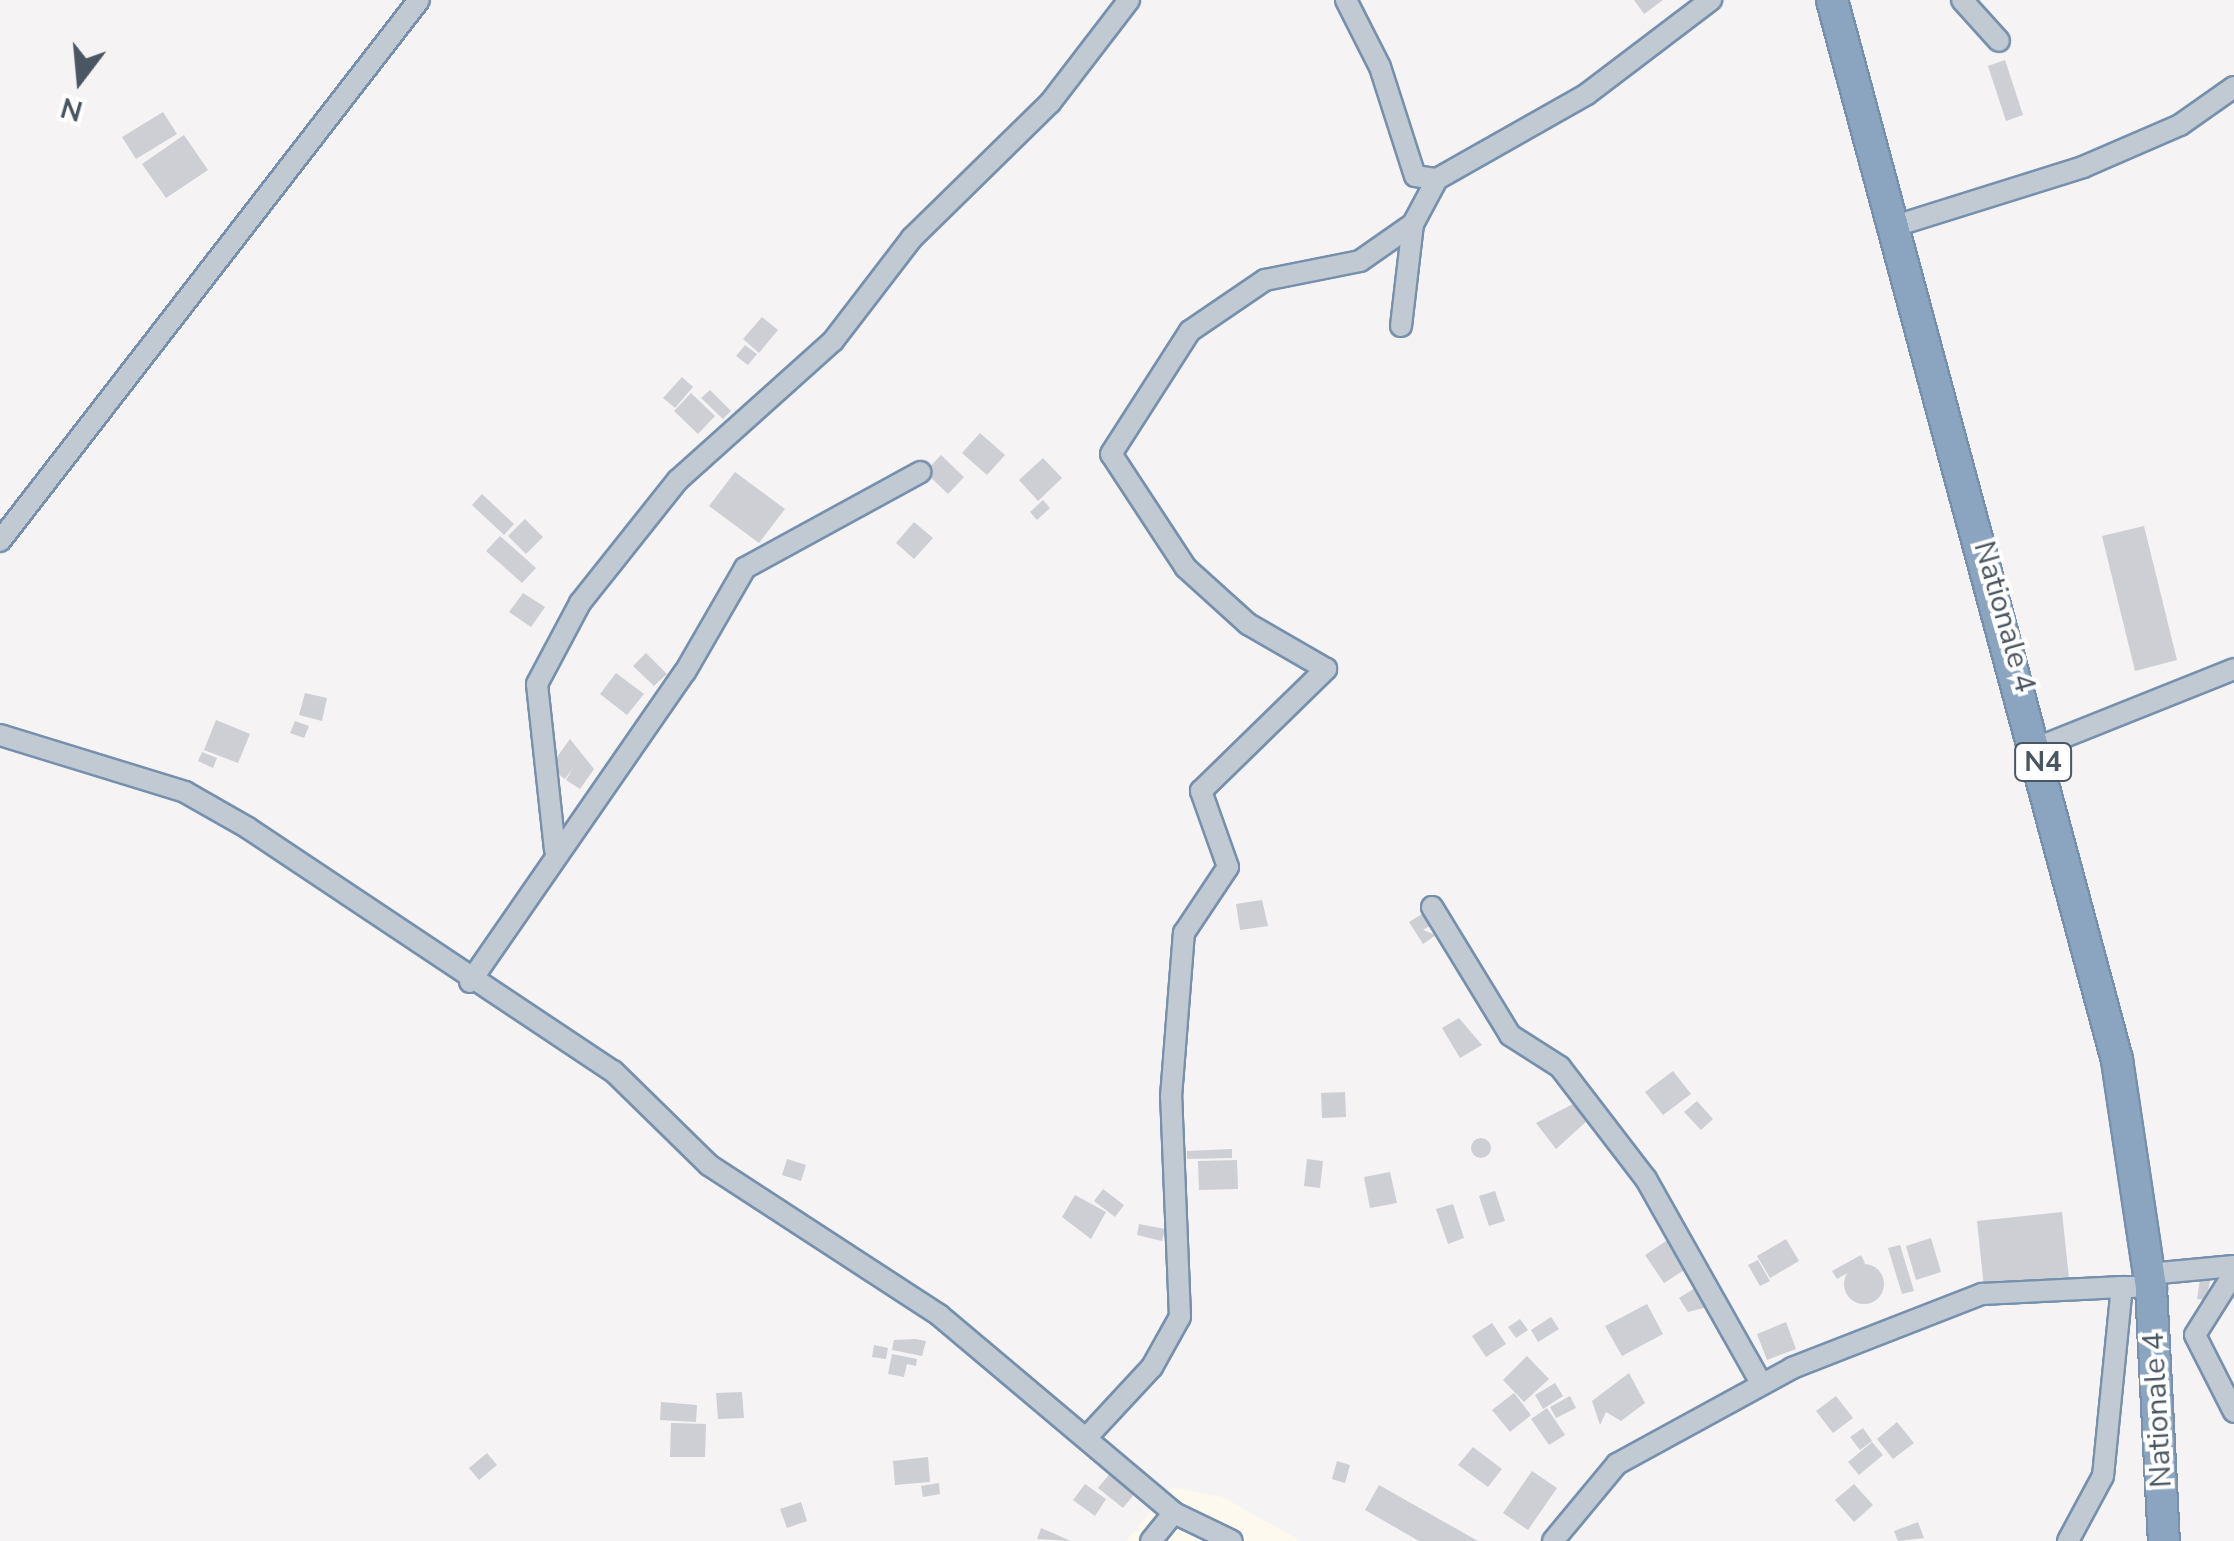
<!DOCTYPE html>
<style>
body{margin:0}
#map{position:relative;width:2234px;height:1541px;overflow:hidden;background:#f5f3f3;font-family:"Nunito Sans",sans-serif}
div>[style]{position:absolute}
.commercial>*{inset:0;background:#fdf9ef}
.building>*{inset:0;background:#cdcfd5}
.round{border-radius:50%}
.roads{filter:drop-shadow(2px 0 #7690ad) drop-shadow(-2px 0 #7690ad) drop-shadow(0 2px #7690ad) drop-shadow(0 -2px #7690ad)}
.minor>*{height:20px;margin:-10px;padding:0 10px;transform-origin:10px;border-radius:10px;background:#c1cad2}
.highway>*{height:30px;margin:-15px;padding:0 15px;transform-origin:15px;border-radius:15px;background:#8ba5c1}
span{translate:-50% -50%;white-space:nowrap;text-align:center;line-height:1.15;-webkit-text-stroke:8px #fff;paint-order:stroke}
.shield-label span{padding:2px 8px;background:#fff;border:2px solid;border-radius:8px;-webkit-text-stroke-width:0}
.shield-label{font-size:28px;color:#4a5661;font-weight:700}
.street-label{font-size:30px;color:#4a5661}
.north{position:absolute;left:30px;top:30px;width:100px;height:100px;-webkit-text-stroke:8px #fff;paint-order:stroke;rotate:196deg;font-size:28px;font-weight:700;line-height:40px;text-align:center;color:#4a5661}
.north::after{content:'';display:block;margin:auto;width:35px;height:45px;background:#4a5661;clip-path:polygon(50% 0,100% 100%,50% 72%,0 100%)}
</style>
<div id="map">
<div class="commercial">
<div style="clip-path:polygon(1172px 1487px,1223px 1497px,1301px 1541px,1126px 1541px)"></div>
</div>
<div class="building">
<div style="clip-path:polygon(1634px 0,1663px 0,1644px 14px)"></div>
<div style="clip-path:polygon(2005px 60px,2023px 115px,2006px 121px,1988px 66px)"></div>
<div style="clip-path:polygon(163px 112px,177px 134px,136px 159px,122px 137px)"></div>
<div style="clip-path:polygon(184px 135px,208px 170px,166px 198px,142px 164px)"></div>
<div style="clip-path:polygon(762px 317px,778px 330px,759px 353px,743px 339px)"></div>
<div style="clip-path:polygon(745px 345px,757px 354px,748px 365px,736px 356px)"></div>
<div style="clip-path:polygon(682px 377px,693px 387px,675px 408px,663px 398px)"></div>
<div style="clip-path:polygon(710px 390px,731px 411px,723px 419px,701px 398px)"></div>
<div style="clip-path:polygon(691px 393px,715px 416px,698px 434px,674px 411px)"></div>
<div style="clip-path:polygon(980px 433px,1005px 455px,987px 475px,962px 453px)"></div>
<div style="clip-path:polygon(941px 455px,964px 477px,948px 494px,925px 472px)"></div>
<div style="clip-path:polygon(1043px 458px,1062px 478px,1038px 501px,1019px 480px)"></div>
<div style="clip-path:polygon(735px 472px,785px 509px,759px 543px,709px 506px)"></div>
<div style="clip-path:polygon(482px 494px,514px 524px,504px 535px,472px 505px)"></div>
<div style="clip-path:polygon(1043px 500px,1050px 508px,1037px 520px,1030px 512px)"></div>
<div style="clip-path:polygon(525px 519px,543px 537px,526px 554px,508px 536px)"></div>
<div style="clip-path:polygon(914px 522px,933px 538px,914px 559px,896px 543px)"></div>
<div style="clip-path:polygon(2144px 526px,2177px 660px,2135px 671px,2102px 536px)"></div>
<div style="clip-path:polygon(500px 536px,536px 568px,522px 583px,486px 551px)"></div>
<div style="clip-path:polygon(523px 593px,545px 607px,531px 627px,509px 612px)"></div>
<div style="clip-path:polygon(646px 653px,667px 674px,654px 686px,633px 666px)"></div>
<div style="clip-path:polygon(616px 673px,644px 694px,627px 715px,600px 694px)"></div>
<div style="clip-path:polygon(305px 693px,327px 698px,322px 721px,299px 715px)"></div>
<div style="clip-path:polygon(216px 720px,250px 734px,238px 763px,204px 750px)"></div>
<div style="clip-path:polygon(295px 721px,309px 726px,304px 738px,290px 733px)"></div>
<div style="clip-path:polygon(570px 739px,594px 769px,580px 789px,566px 780px,573px 768px,565px 779px,549px 768px)"></div>
<div style="clip-path:polygon(202px 752px,217px 758px,213px 768px,198px 761px)"></div>
<div style="clip-path:polygon(1262px 900px,1268px 926px,1240px 930px,1236px 904px)"></div>
<div style="clip-path:polygon(1422px 914px,1430px 926px,1423px 930px,1436px 935px,1423px 944px,1409px 922px)"></div>
<div style="clip-path:polygon(1459px 1018px,1482px 1045px,1460px 1058px,1442px 1028px)"></div>
<div style="clip-path:polygon(1673px 1071px,1691px 1094px,1663px 1115px,1645px 1092px)"></div>
<div style="clip-path:polygon(1345px 1092px,1346px 1117px,1322px 1118px,1321px 1093px)"></div>
<div style="clip-path:polygon(1697px 1101px,1713px 1119px,1701px 1130px,1684px 1112px)"></div>
<div style="clip-path:polygon(1573px 1104px,1587px 1121px,1556px 1149px,1536px 1123px)"></div>
<div class="round" style="left:1471px;top:1138px;width:20px;height:20px"></div>
<div style="clip-path:polygon(1232px 1149px,1232px 1158px,1187px 1159px,1187px 1151px)"></div>
<div style="clip-path:polygon(787px 1159px,806px 1165px,801px 1181px,782px 1175px)"></div>
<div style="clip-path:polygon(1307px 1159px,1323px 1161px,1320px 1188px,1304px 1186px)"></div>
<div style="clip-path:polygon(1237px 1160px,1238px 1189px,1199px 1190px,1198px 1161px)"></div>
<div style="clip-path:polygon(1390px 1172px,1397px 1203px,1370px 1208px,1364px 1177px)"></div>
<div style="clip-path:polygon(1103px 1189px,1124px 1205px,1115px 1217px,1094px 1201px)"></div>
<div style="clip-path:polygon(1495px 1191px,1505px 1221px,1489px 1226px,1479px 1196px)"></div>
<div style="clip-path:polygon(1075px 1195px,1106px 1212px,1091px 1239px,1062px 1217px)"></div>
<div style="clip-path:polygon(1453px 1204px,1464px 1238px,1448px 1244px,1436px 1209px)"></div>
<div style="clip-path:polygon(2062px 1212px,2069px 1279px,1984px 1288px,1977px 1221px)"></div>
<div style="clip-path:polygon(1139px 1224px,1165px 1229px,1162px 1241px,1137px 1235px)"></div>
<div style="clip-path:polygon(1675px 1235px,1694px 1264px,1664px 1283px,1645px 1255px)"></div>
<div style="clip-path:polygon(1931px 1238px,1941px 1272px,1916px 1280px,1906px 1246px)"></div>
<div style="clip-path:polygon(1786px 1239px,1799px 1261px,1770px 1278px,1757px 1256px)"></div>
<div style="clip-path:polygon(1900px 1245px,1914px 1291px,1902px 1294px,1888px 1248px)"></div>
<div style="clip-path:polygon(1861px 1255px,1865px 1263px,1837px 1279px,1832px 1271px)"></div>
<div style="clip-path:polygon(1758px 1260px,1770px 1281px,1760px 1286px,1748px 1265px)"></div>
<div class="round" style="left:1844px;top:1264px;width:40px;height:40px"></div>
<div style="clip-path:polygon(2200px 1280px,2210px 1281px,2206px 1300px,2197px 1299px)"></div>
<div style="clip-path:polygon(1706px 1281px,1719px 1304px,1688px 1312px,1679px 1298px)"></div>
<div style="clip-path:polygon(1647px 1304px,1663px 1334px,1622px 1356px,1605px 1326px)"></div>
<div style="clip-path:polygon(1551px 1317px,1559px 1329px,1538px 1342px,1531px 1330px)"></div>
<div style="clip-path:polygon(1520px 1319px,1528px 1330px,1516px 1338px,1508px 1327px)"></div>
<div style="clip-path:polygon(1786px 1322px,1796px 1349px,1767px 1360px,1757px 1334px)"></div>
<div style="clip-path:polygon(1492px 1323px,1506px 1344px,1486px 1357px,1472px 1336px)"></div>
<div style="clip-path:polygon(915px 1339px,926px 1341px,922px 1356px,892px 1350px,894px 1340px)"></div>
<div style="clip-path:polygon(874px 1345px,888px 1348px,886px 1359px,872px 1357px)"></div>
<div style="clip-path:polygon(892px 1354px,917px 1359px,916px 1366px,907px 1364px,904px 1377px,888px 1374px)"></div>
<div style="clip-path:polygon(1527px 1356px,1549px 1379px,1524px 1402px,1503px 1380px)"></div>
<div style="clip-path:polygon(1629px 1373px,1645px 1403px,1621px 1421px,1606px 1412px,1600px 1425px,1592px 1401px)"></div>
<div style="clip-path:polygon(1555px 1383px,1563px 1396px,1543px 1409px,1535px 1395px)"></div>
<div style="clip-path:polygon(742px 1392px,744px 1418px,718px 1419px,716px 1393px)"></div>
<div style="clip-path:polygon(1514px 1393px,1531px 1415px,1510px 1432px,1492px 1410px)"></div>
<div style="clip-path:polygon(1570px 1396px,1576px 1408px,1556px 1418px,1550px 1407px)"></div>
<div style="clip-path:polygon(1836px 1396px,1853px 1418px,1833px 1433px,1816px 1411px)"></div>
<div style="clip-path:polygon(661px 1402px,697px 1405px,696px 1422px,660px 1420px)"></div>
<div style="clip-path:polygon(1547px 1408px,1565px 1435px,1549px 1445px,1531px 1419px)"></div>
<div style="clip-path:polygon(1897px 1422px,1914px 1443px,1893px 1459px,1877px 1439px)"></div>
<div style="clip-path:polygon(671px 1423px,706px 1424px,705px 1457px,670px 1457px)"></div>
<div style="clip-path:polygon(1863px 1428px,1872px 1441px,1860px 1450px,1850px 1437px)"></div>
<div style="clip-path:polygon(1872px 1442px,1883px 1455px,1859px 1475px,1848px 1462px)"></div>
<div style="clip-path:polygon(1473px 1447px,1502px 1469px,1488px 1487px,1458px 1465px)"></div>
<div style="clip-path:polygon(487px 1453px,497px 1465px,479px 1480px,469px 1468px)"></div>
<div style="clip-path:polygon(928px 1457px,930px 1482px,895px 1485px,893px 1461px)"></div>
<div style="clip-path:polygon(1337px 1461px,1350px 1465px,1345px 1483px,1332px 1479px)"></div>
<div style="clip-path:polygon(1117px 1465px,1141px 1486px,1123px 1508px,1098px 1488px)"></div>
<div style="clip-path:polygon(1532px 1471px,1557px 1488px,1528px 1530px,1503px 1513px)"></div>
<div style="clip-path:polygon(939px 1483px,940px 1494px,923px 1497px,921px 1486px)"></div>
<div style="clip-path:polygon(1085px 1484px,1106px 1499px,1095px 1516px,1073px 1500px)"></div>
<div style="clip-path:polygon(1854px 1484px,1873px 1505px,1854px 1522px,1835px 1500px)"></div>
<div style="clip-path:polygon(1379px 1485px,1478px 1541px,1419px 1541px,1365px 1510px)"></div>
<div style="clip-path:polygon(801px 1502px,807px 1521px,787px 1528px,780px 1509px)"></div>
<div style="clip-path:polygon(1918px 1522px,1924px 1538px,1898px 1541px,1894px 1531px)"></div>
<div style="clip-path:polygon(1041px 1528px,1071px 1541px,1037px 1539px)"></div>
</div>
<div class="roads">
<div class="minor">
<div style="left:1346px;top:0;width:75px;rotate:63.1deg"></div>
<div style="left:1380px;top:67px;width:114px;rotate:72.2deg"></div>
<div style="left:1415px;top:176px;width:22px;rotate:8deg"></div>
<div style="left:1962px;top:0;width:55px;rotate:47.9deg"></div>
<div style="left:1895px;top:226px;width:197px;rotate:-17.4deg"></div>
<div style="left:2083px;top:167px;width:106px;rotate:-23.4deg"></div>
<div style="left:2180px;top:125px;width:66px;rotate:-35.1deg"></div>
<div style="left:1401px;top:326px;width:103px;rotate:-83.3deg"></div>
<div style="left:1413px;top:224px;width:51px;rotate:-61.9deg"></div>
<div style="left:1437px;top:179px;width:172px;rotate:-29.5deg"></div>
<div style="left:1587px;top:94px;width:156px;rotate:-37.2deg"></div>
<div style="left:0;top:541px;width:684px;rotate:-52.24deg"></div>
<div style="left:0;top:735px;width:194px;rotate:17.1deg"></div>
<div style="left:185px;top:792px;width:73px;rotate:29.7deg"></div>
<div style="left:248px;top:828px;width:438px;rotate:33.7deg"></div>
<div style="left:613px;top:1071px;width:134px;rotate:44.4deg"></div>
<div style="left:709px;top:1165px;width:275px;rotate:33.1deg"></div>
<div style="left:939px;top:1315px;width:307px;rotate:40.1deg"></div>
<div style="left:1174px;top:1513px;width:64px;rotate:25.8deg"></div>
<div style="left:2039px;top:747px;width:210px;rotate:-21.8deg"></div>
<div style="left:555px;top:850px;width:167px;rotate:-96.2deg"></div>
<div style="left:537px;top:684px;width:92px;rotate:-62deg"></div>
<div style="left:580px;top:603px;width:157px;rotate:-51.5deg"></div>
<div style="left:678px;top:480px;width:208px;rotate:-41.9deg"></div>
<div style="left:833px;top:341px;width:130px;rotate:-52.5deg"></div>
<div style="left:912px;top:238px;width:193px;rotate:-44.4deg"></div>
<div style="left:1050px;top:103px;width:130px;rotate:-52.5deg"></div>
<div style="left:1432px;top:907px;width:150px;rotate:58.6deg"></div>
<div style="left:1510px;top:1035px;width:59px;rotate:32.6deg"></div>
<div style="left:1560px;top:1067px;width:141px;rotate:52.5deg"></div>
<div style="left:1646px;top:1179px;width:234px;rotate:60.6deg"></div>
<div style="left:470px;top:982px;width:377px;rotate:-55.3deg"></div>
<div style="left:685px;top:672px;width:120px;rotate:-60deg"></div>
<div style="left:745px;top:568px;width:200px;rotate:-28.7deg"></div>
<div style="left:2234px;top:1273px;width:73px;rotate:122.2deg"></div>
<div style="left:2195px;top:1335px;width:86px;rotate:63.1deg"></div>
<div style="left:2149px;top:1274px;width:85px;rotate:-5.4deg"></div>
<div style="left:1087px;top:1437px;width:96px;rotate:-47.1deg"></div>
<div style="left:1152px;top:1367px;width:57px;rotate:-60.8deg"></div>
<div style="left:1180px;top:1317px;width:220px;rotate:-92.3deg"></div>
<div style="left:1171px;top:1097px;width:165px;rotate:-85.5deg"></div>
<div style="left:1184px;top:933px;width:79px;rotate:-56.3deg"></div>
<div style="left:1228px;top:867px;width:81px;rotate:-109.6deg"></div>
<div style="left:1201px;top:791px;width:175px;rotate:-44.3deg"></div>
<div style="left:1326px;top:669px;width:90px;rotate:-150deg"></div>
<div style="left:1248px;top:624px;width:84px;rotate:-137.9deg"></div>
<div style="left:1186px;top:568px;width:136px;rotate:-123.3deg"></div>
<div style="left:1111px;top:454px;width:146px;rotate:-57.3deg"></div>
<div style="left:1190px;top:331px;width:91px;rotate:-34.2deg"></div>
<div style="left:1265px;top:280px;width:97px;rotate:-11.3deg"></div>
<div style="left:1360px;top:261px;width:65px;rotate:-34.9deg"></div>
<div style="left:1151px;top:1541px;width:36px;rotate:-51deg"></div>
<div style="left:1553px;top:1541px;width:100px;rotate:-50.3deg"></div>
<div style="left:1617px;top:1464px;width:200px;rotate:-28.7deg"></div>
<div style="left:1792px;top:1368px;width:204px;rotate:-21.3deg"></div>
<div style="left:1982px;top:1294px;width:140px;rotate:-2.9deg"></div>
<div style="left:2068px;top:1541px;width:74px;rotate:-61.7deg"></div>
<div style="left:2103px;top:1476px;width:190px;rotate:-84.3deg"></div>
<div style="left:2122px;top:1287px;width:12px"></div>
</div>
<div class="highway">
<div style="left:1832px;top:0;width:1098px;rotate:74.95deg"></div>
<div style="left:2117px;top:1060px;width:230px;rotate:81.5deg"></div>
<div style="left:2151px;top:1287px;width:254px;rotate:87.1deg"></div>
</div>
</div>
<div class="shield-label">
<span style="left:2043px;top:762px">N4</span>
</div>
<div class="street-label">
<span style="left:2004px;top:617px;rotate:74deg">Nationale 4</span>
<span style="left:2158px;top:1410px;rotate:-93deg">Nationale 4</span>
</div>
<div class="north">N</div>
</div>
